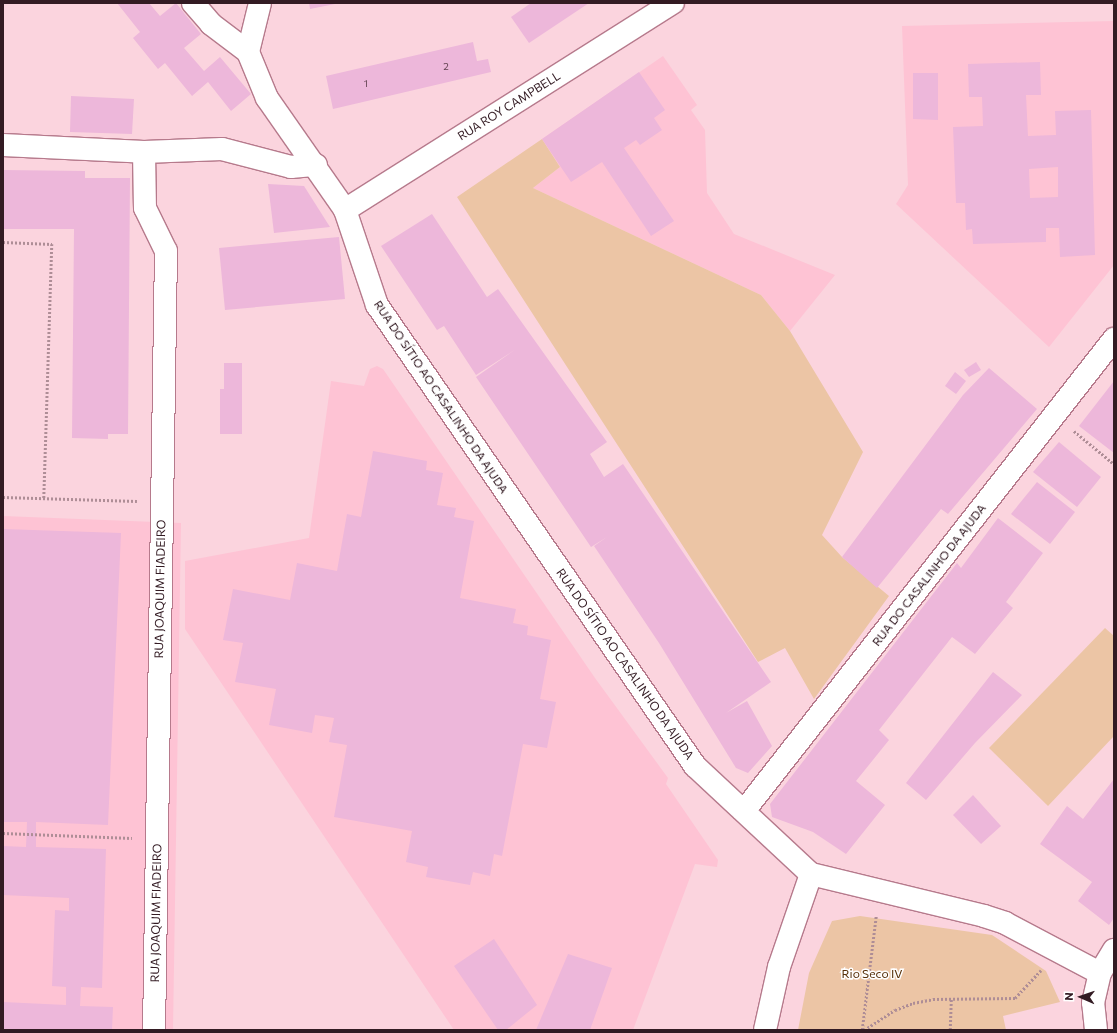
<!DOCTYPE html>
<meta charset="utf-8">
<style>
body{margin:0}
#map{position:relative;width:1117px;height:1033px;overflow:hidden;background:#fbd4de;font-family:Commissioner,sans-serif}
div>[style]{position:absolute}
.built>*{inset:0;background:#fec3d4}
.green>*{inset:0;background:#ecc5a5}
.building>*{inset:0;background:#edb7da}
.path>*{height:2.5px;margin-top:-1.25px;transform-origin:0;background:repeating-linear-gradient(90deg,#ae8d96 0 2px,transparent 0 4px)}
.roads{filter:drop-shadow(1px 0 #b67a8c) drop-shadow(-1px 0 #b67a8c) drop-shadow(0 1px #b67a8c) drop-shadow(0 -1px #b67a8c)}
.street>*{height:22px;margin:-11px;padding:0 11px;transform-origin:11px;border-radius:11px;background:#fff}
span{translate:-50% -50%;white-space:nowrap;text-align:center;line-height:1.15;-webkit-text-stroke:3px #fff;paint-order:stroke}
.number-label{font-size:10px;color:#624251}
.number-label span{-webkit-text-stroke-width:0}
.street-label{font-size:12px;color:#331b23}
.park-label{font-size:12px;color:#57300a}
.frame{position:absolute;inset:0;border:4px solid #331b23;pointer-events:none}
.north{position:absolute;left:1061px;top:977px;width:40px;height:40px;-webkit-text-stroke:3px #fff;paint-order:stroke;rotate:272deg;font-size:11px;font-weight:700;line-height:16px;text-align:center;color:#331b23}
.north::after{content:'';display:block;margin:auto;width:14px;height:18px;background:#331b23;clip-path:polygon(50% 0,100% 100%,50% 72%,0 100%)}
</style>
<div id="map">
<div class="built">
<div style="clip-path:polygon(1114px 21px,1114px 265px,1049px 347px,896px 204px,908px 185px,902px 26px)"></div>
<div style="clip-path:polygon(663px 56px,697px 105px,691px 110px,705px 130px,707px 193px,734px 234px,835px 275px,790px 331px,761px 295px,533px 188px,560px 167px,542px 139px)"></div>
<div style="clip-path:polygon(377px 366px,383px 369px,595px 678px,668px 778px,666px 784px,718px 860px,717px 867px,695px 864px,633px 1030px,454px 1030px,185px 629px,185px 561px,309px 538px,331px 381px,364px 386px,370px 369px)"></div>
<div style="clip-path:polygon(3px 516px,181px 523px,173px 1030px,3px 1030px)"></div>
</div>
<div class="green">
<div style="clip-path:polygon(542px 139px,560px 167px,533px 188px,761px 295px,790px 331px,863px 452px,822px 535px,842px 557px,889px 596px,814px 699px,785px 648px,758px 662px,457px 197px)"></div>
<div style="clip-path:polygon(1105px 628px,1114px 636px,1114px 736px,1048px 806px,989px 748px)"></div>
<div style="clip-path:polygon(860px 916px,992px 935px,1046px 971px,1060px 1002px,1003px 1016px,1006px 1030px,798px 1030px,809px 973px,832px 921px)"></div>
</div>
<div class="building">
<div style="clip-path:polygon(117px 3px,149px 3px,160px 16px,176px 3px,201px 34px,184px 48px,204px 71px,220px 57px,251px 94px,231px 111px,208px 82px,192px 96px,165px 63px,158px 69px,133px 38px,140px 32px)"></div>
<div style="clip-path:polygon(309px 3px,335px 3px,335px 4px,310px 9px)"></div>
<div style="clip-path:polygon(531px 3px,589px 3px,529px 43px,511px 17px)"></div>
<div style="clip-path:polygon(473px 42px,477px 61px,488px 59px,491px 72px,333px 109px,326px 76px)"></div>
<div style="clip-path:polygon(evenodd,1040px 62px,1041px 95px,1026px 95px,1028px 136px,1056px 135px,1055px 111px,1091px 110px,1095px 255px,1060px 257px,1059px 228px,1046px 228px,1046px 242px,973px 244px,972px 229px,966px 230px,965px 203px,956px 203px,953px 127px,983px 126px,982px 97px,969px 97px,968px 64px,1040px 62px,1058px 167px,1058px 197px,1030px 198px,1029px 169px,1058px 167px)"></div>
<div style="clip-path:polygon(639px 72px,665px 110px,654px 118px,662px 130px,640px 145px,636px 140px,624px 148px,674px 221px,651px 236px,602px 162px,571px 182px,542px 139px)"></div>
<div style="clip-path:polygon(913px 73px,938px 73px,938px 120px,913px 119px)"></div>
<div style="clip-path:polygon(71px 96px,134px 99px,132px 134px,70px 132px)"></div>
<div style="clip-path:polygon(3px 170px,85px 171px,85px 178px,130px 178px,128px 434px,108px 434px,108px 439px,72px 438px,74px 229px,3px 229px)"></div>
<div style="clip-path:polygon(268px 184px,304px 186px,330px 227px,274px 233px)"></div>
<div style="clip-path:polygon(432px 214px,487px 297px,498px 289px,607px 442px,590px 454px,604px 477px,623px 464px,771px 682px,726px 713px,747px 701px,772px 746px,748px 773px,736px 768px,659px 643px,594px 546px,607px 537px,591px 547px,476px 377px,516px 349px,476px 375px,444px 326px,437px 330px,381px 246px)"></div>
<div style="clip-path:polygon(339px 237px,345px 299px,225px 310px,219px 248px)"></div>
<div style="clip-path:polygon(976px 362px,981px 370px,969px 377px,964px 370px)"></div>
<div style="clip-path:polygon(224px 363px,242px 363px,242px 434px,220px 434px,220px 389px,224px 389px)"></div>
<div style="clip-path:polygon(989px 368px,1037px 409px,948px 514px,941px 509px,877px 588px,842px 557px,963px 395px)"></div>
<div style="clip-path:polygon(955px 372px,966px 381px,956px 394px,945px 386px)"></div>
<div style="clip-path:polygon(1114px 381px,1114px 453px,1079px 426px)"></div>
<div style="clip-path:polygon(1059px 442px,1101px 477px,1077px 507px,1033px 472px)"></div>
<div style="clip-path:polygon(373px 451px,427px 461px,426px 470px,443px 473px,437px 505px,456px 508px,454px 517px,474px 521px,460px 598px,516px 609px,513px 623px,528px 626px,527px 635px,551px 640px,540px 699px,556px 702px,547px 748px,523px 744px,502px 856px,494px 854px,490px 876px,473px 872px,470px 885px,426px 877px,428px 867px,406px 862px,412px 831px,334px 817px,347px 745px,329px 742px,334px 718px,315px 715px,312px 733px,269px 725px,276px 689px,235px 682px,243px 643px,223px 640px,233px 589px,290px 600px,297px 563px,337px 571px,347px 514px,361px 517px)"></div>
<div style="clip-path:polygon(1037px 482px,1075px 512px,1050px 544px,1011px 514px)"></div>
<div style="clip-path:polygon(998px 518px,1043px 553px,1006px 602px,1013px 608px,975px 654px,952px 637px,879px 730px,889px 740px,856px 781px,885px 805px,846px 854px,813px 832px,772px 817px,770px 804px,957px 563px,961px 568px)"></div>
<div style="clip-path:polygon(3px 529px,121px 533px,108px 825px,36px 822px,36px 847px,106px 849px,102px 988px,81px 987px,80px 1006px,113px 1007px,112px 1030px,3px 1030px,3px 1002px,66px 1005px,66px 987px,52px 986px,55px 910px,69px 911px,69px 898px,3px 895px,3px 846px,26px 847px,27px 822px,3px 822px)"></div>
<div style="clip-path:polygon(993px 672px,1022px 695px,975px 743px,926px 800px,906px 783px)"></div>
<div style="clip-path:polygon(1114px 779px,1114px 918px,1109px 925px,1078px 901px,1092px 882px,1040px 844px,1067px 806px,1083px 819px)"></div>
<div style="clip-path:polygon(973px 795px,1001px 826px,981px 844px,953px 815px)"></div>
<div style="clip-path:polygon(494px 939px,537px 1005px,506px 1030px,498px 1030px,454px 966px)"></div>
<div style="clip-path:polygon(568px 954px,612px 968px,590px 1030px,536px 1030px)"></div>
</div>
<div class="path">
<div style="left:3px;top:242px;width:49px;rotate:2.3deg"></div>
<div style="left:52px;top:244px;width:254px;rotate:91.8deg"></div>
<div style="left:1074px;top:431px;width:52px;rotate:39.5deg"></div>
<div style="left:3px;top:497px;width:134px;rotate:1.7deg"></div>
<div style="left:3px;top:833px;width:129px;rotate:2.2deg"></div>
<div style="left:862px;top:1030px;width:115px;rotate:-83deg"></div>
<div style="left:864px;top:1030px;width:37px;rotate:-33deg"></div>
<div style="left:895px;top:1010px;width:19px;rotate:-21deg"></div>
<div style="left:913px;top:1003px;width:20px;rotate:-11deg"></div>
<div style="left:933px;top:999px;width:82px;rotate:-0.7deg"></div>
<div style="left:1015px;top:998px;width:38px;rotate:-47deg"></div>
<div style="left:950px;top:1030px;width:31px;rotate:-88deg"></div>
</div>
<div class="roads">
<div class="street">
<div style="left:193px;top:3px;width:28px;rotate:49deg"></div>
<div style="left:211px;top:24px;width:46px;rotate:37.1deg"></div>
<div style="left:248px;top:52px;width:50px;rotate:67.6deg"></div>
<div style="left:267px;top:98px;width:136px;rotate:55.1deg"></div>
<div style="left:345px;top:210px;width:100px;rotate:71.4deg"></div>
<div style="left:377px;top:305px;width:560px;rotate:55.4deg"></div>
<div style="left:695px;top:766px;width:158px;rotate:43deg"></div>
<div style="left:811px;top:874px;width:178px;rotate:13.6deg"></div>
<div style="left:984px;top:916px;width:22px;rotate:18deg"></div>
<div style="left:1005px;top:923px;width:107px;rotate:27.8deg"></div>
<div style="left:248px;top:52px;width:50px;rotate:-76.2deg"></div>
<div style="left:3px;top:145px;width:141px;rotate:2.8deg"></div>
<div style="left:144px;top:152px;width:78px;rotate:-2.2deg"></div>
<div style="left:222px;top:149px;width:71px;rotate:14.6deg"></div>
<div style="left:291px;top:167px;width:25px;rotate:-5deg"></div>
<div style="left:144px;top:152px;width:56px;rotate:89deg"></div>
<div style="left:145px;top:208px;width:48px;rotate:64deg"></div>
<div style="left:166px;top:251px;width:779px;rotate:90.88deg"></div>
<div style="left:345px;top:210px;width:388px;rotate:-32.3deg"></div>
<div style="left:744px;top:811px;width:600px;rotate:-51.91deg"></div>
<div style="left:765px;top:1030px;width:65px;rotate:-77.5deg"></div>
<div style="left:779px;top:967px;width:98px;rotate:-71deg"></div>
<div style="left:1096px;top:1030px;width:27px;rotate:-96deg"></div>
<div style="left:1093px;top:1003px;width:31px;rotate:-77deg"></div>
<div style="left:1100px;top:973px;width:27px;rotate:-59deg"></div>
</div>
</div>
<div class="number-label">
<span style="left:446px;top:67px">2</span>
<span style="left:366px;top:84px">1</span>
</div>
<div class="street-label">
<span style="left:509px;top:106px;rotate:-32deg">RUA ROY CAMPBELL</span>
<span style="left:441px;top:397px;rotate:56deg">RUA DO SÍTIO AO CASALINHO DA AJUDA</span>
<span style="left:929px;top:575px;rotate:-52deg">RUA DO CASALINHO DA AJUDA</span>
<span style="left:160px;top:589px;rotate:-89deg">RUA JOAQUIM FIADEIRO</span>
<span style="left:625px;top:664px;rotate:55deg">RUA DO SÍTIO AO CASALINHO DA AJUDA</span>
<span style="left:156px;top:913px;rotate:-89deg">RUA JOAQUIM FIADEIRO</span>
</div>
<div class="park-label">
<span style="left:872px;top:974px">Rio Seco IV</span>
</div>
<div class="frame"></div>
<div class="north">N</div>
</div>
